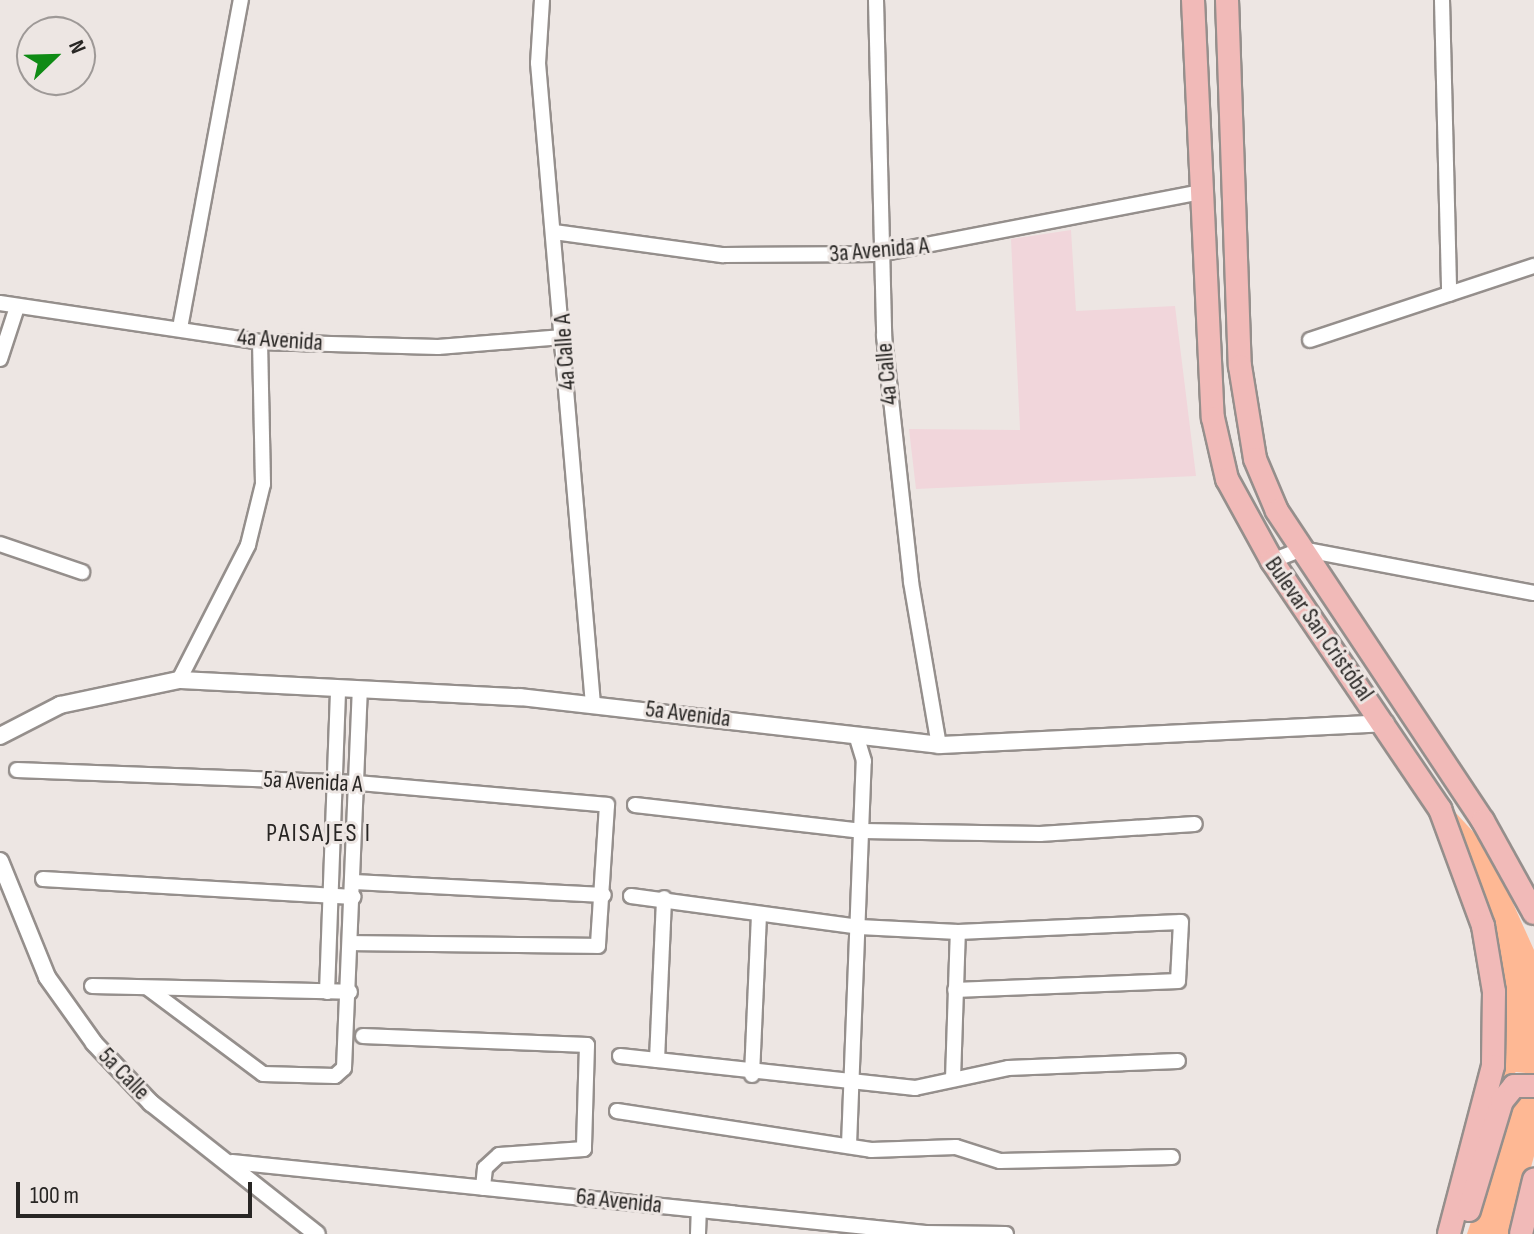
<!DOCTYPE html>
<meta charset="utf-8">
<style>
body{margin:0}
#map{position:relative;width:1534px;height:1234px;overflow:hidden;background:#ede6e3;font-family:"Sofia Sans Condensed",sans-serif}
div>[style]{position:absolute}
.education>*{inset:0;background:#f1d6db}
.green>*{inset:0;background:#feb894}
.roads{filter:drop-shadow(2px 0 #958f8c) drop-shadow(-2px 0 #958f8c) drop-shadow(0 2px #958f8c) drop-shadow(0 -2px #958f8c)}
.minor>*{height:14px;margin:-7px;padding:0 7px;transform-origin:7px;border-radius:7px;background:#fff}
.tertiary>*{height:16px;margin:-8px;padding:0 8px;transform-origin:8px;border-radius:8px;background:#fff}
.primary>*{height:22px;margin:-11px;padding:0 11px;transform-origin:11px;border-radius:11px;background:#f1bab8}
span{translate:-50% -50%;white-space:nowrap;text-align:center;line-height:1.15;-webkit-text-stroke:6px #ede6e3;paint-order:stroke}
.street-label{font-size:24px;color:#282624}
.neighbourhood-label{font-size:26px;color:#282624;letter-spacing:2px}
.north{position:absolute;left:16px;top:16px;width:80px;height:80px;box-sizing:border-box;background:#ede6e3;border:2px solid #9e9997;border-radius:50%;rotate:67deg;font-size:22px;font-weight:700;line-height:32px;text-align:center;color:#282624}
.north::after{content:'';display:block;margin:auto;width:28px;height:36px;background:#0f8b15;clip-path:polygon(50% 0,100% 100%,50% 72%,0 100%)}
.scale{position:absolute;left:16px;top:1182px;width:236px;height:36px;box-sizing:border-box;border:4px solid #282624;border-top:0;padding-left:10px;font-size:24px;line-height:28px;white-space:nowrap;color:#282624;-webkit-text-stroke:6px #ede6e3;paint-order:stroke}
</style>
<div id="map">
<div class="education">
<div style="clip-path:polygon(1071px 230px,1076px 311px,1175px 306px,1196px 476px,916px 489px,909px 429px,1020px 430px,1011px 239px)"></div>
</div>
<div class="green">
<div style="clip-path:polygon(1455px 812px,1488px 848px,1534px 950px,1534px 1074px,1516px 1072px,1496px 1087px,1501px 1044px)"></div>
<div style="clip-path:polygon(1512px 1096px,1534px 1097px,1534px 1156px,1513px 1234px,1467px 1234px)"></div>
</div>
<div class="roads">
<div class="minor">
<div style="left:542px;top:0;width:63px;rotate:93.6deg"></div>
<div style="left:538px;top:63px;width:643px;rotate:85.1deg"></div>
<div style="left:876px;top:0;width:336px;rotate:88.6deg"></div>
<div style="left:884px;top:336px;width:247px;rotate:83.7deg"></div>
<div style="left:911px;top:582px;width:165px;rotate:80.3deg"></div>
<div style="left:1442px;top:0;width:294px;rotate:88.6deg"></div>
<div style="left:554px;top:232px;width:171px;rotate:7.8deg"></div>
<div style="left:723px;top:255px;width:156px;rotate:-0.4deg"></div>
<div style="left:879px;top:254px;width:327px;rotate:-10.9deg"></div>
<div style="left:0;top:303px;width:263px;rotate:8.5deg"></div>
<div style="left:260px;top:342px;width:178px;rotate:1.6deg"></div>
<div style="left:438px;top:347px;width:125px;rotate:-4.6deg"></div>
<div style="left:180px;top:328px;width:334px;rotate:-79.5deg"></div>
<div style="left:1310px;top:340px;width:236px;rotate:-18.3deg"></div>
<div style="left:0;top:359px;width:55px;rotate:-71.9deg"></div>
<div style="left:0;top:544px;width:87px;rotate:18.9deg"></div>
<div style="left:1272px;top:561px;width:31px;rotate:-22deg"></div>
<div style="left:1301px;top:549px;width:237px;rotate:10.7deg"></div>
<div style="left:179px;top:680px;width:152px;rotate:-62.9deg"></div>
<div style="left:248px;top:545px;width:63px;rotate:-76.2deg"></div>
<div style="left:263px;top:484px;width:142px;rotate:-91.2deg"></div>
<div style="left:17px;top:770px;width:341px;rotate:2.2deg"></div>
<div style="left:358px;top:783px;width:250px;rotate:5deg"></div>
<div style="left:607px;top:805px;width:141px;rotate:93.7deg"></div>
<div style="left:598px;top:946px;width:246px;rotate:-179.3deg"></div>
<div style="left:635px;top:805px;width:229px;rotate:6.5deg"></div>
<div style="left:863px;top:831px;width:177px;rotate:1deg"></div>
<div style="left:1040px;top:834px;width:155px;rotate:-3.7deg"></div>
<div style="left:43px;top:879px;width:311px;rotate:3.3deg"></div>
<div style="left:354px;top:882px;width:250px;rotate:3deg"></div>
<div style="left:631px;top:896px;width:230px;rotate:7.7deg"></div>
<div style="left:859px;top:927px;width:99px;rotate:2.9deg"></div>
<div style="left:958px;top:932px;width:223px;rotate:-2.6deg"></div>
<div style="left:1181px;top:922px;width:59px;rotate:92.9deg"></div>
<div style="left:1178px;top:981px;width:223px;rotate:177.7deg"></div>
<div style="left:92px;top:986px;width:258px;rotate:1.3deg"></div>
<div style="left:149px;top:989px;width:142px;rotate:36.7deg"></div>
<div style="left:263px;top:1074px;width:72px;rotate:1.6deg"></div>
<div style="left:335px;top:1076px;width:12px;rotate:-42deg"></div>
<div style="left:344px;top:1068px;width:379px;rotate:-87.6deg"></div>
<div style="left:327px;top:992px;width:304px;rotate:-87.9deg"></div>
<div style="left:363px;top:1036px;width:224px;rotate:2.3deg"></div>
<div style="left:587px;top:1045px;width:104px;rotate:91.7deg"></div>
<div style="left:584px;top:1149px;width:85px;rotate:176deg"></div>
<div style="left:499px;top:1155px;width:19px;rotate:137deg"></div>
<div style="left:485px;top:1168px;width:20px;rotate:96deg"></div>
<div style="left:620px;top:1056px;width:297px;rotate:6.2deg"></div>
<div style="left:915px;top:1088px;width:95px;rotate:-12.1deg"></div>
<div style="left:1008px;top:1068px;width:170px;rotate:-2.4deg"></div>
<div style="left:657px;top:1060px;width:162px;rotate:-87.5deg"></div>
<div style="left:752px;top:1075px;width:161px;rotate:-87.5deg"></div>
<div style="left:953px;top:1079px;width:147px;rotate:-88.1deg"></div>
<div style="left:617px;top:1111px;width:257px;rotate:8.7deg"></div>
<div style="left:871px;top:1150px;width:85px;rotate:-2deg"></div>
<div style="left:956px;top:1147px;width:46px;rotate:17.7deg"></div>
<div style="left:1000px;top:1161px;width:172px;rotate:-1.3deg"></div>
<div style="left:849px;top:1145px;width:384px;rotate:-87.8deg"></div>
<div style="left:864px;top:761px;width:24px;rotate:-107deg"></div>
<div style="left:232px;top:1162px;width:697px;rotate:5.85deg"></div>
<div style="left:925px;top:1233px;width:81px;rotate:0.7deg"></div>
<div style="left:698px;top:1234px;width:24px;rotate:-88deg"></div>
</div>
<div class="tertiary">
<div style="left:0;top:736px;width:68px;rotate:-27.3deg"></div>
<div style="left:60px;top:705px;width:122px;rotate:-11.9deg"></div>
<div style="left:179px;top:680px;width:341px;rotate:2.9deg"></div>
<div style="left:520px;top:697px;width:422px;rotate:6.5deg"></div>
<div style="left:939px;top:745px;width:447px;rotate:-2.8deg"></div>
<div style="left:0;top:861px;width:125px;rotate:67.9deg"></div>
<div style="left:47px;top:977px;width:81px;rotate:54.5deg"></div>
<div style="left:94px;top:1043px;width:83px;rotate:46.5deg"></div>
<div style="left:151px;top:1103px;width:211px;rotate:38.3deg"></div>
</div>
<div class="primary">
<div style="left:1193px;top:0;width:418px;rotate:87.3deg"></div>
<div style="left:1213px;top:418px;width:63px;rotate:77.1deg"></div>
<div style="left:1227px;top:479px;width:94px;rotate:61.2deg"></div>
<div style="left:1272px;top:561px;width:300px;rotate:55.9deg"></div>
<div style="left:1440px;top:809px;width:125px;rotate:69.8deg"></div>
<div style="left:1483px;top:926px;width:67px;rotate:80.5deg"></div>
<div style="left:1494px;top:992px;width:74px;rotate:90.8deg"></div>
<div style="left:1493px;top:1066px;width:174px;rotate:104.7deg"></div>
<div style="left:1227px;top:0;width:366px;rotate:88deg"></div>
<div style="left:1240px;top:366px;width:94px;rotate:80.8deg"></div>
<div style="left:1255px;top:459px;width:56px;rotate:67.1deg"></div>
<div style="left:1277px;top:511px;width:372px;rotate:56.4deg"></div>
<div style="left:1483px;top:821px;width:105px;rotate:61deg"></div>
<div style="left:1469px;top:1210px;width:114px;rotate:-73.2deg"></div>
<div style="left:1502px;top:1101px;width:19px;rotate:-51deg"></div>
<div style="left:1514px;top:1086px;width:20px"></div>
<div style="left:1521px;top:1234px;width:56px;rotate:-76.5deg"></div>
</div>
</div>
<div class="street-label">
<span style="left:879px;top:250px;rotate:-5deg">3a Avenida A</span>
<span style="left:280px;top:340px;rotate:4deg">4a Avenida</span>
<span style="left:565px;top:352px;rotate:-94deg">4a Calle A</span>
<span style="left:887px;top:374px;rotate:-95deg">4a Calle</span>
<span style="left:1319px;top:629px;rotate:55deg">Bulevar San Cristóbal</span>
<span style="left:688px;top:714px;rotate:7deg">5a Avenida</span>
<span style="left:313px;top:782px;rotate:3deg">5a Avenida A</span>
<span style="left:124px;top:1074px;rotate:46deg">5a Calle</span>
<span style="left:619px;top:1201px;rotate:6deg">6a Avenida</span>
</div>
<div class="neighbourhood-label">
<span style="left:319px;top:834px">PAISAJES I</span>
</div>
<div class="north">N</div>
<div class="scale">100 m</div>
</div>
